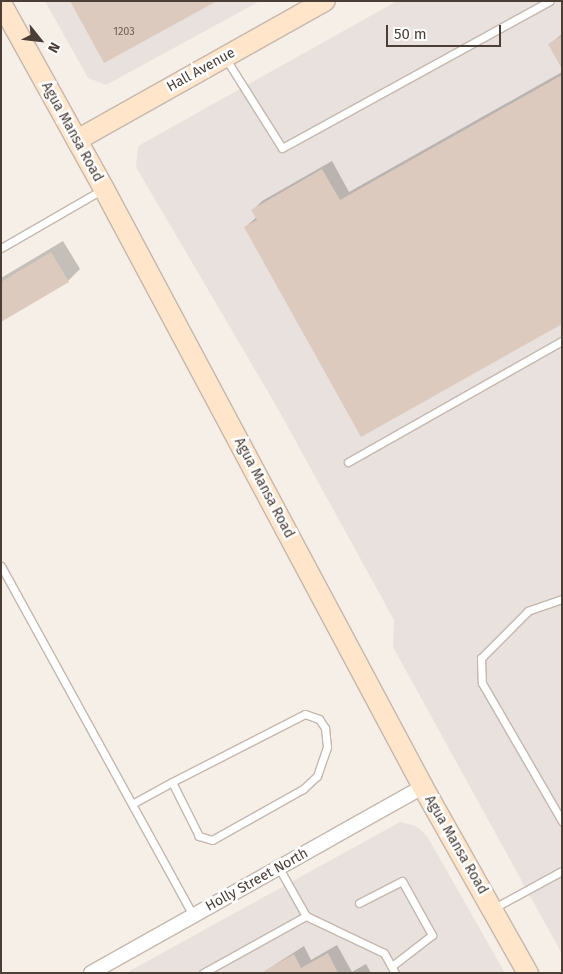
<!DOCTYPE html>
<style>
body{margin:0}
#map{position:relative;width:563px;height:974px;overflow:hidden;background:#f6efe8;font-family:"Fira Sans",sans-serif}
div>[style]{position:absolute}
.industrial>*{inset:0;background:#e8e1dd}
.shadow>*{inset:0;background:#0003}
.building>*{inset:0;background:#dccabf}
.roads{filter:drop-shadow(1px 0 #c5b7ad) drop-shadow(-1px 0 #c5b7ad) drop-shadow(0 1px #c5b7ad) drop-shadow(0 -1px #c5b7ad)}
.lane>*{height:7px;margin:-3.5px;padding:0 3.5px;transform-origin:3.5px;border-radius:3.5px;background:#fff}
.street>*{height:14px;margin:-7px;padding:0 7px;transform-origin:7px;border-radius:7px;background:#fff}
.secondary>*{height:20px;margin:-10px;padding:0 10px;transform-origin:10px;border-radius:10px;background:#ffe5c9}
span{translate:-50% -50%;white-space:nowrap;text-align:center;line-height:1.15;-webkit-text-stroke:5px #fff;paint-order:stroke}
.number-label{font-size:11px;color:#6e6158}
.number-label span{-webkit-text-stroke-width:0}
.street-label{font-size:14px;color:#4a3e36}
.frame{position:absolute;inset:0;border:2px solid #4a3e36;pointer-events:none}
.north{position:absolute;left:15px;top:15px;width:50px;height:50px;-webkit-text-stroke:4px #fff;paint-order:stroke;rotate:119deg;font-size:14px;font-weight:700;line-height:20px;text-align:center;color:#4a3e36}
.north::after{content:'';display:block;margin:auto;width:18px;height:22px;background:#4a3e36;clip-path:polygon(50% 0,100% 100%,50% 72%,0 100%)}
.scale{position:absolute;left:386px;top:25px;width:115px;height:22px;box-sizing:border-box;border:2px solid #4a3e36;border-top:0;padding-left:6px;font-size:15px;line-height:18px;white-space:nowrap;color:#4a3e36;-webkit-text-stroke:4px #fff;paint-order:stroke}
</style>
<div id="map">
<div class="industrial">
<div style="clip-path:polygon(45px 1px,260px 1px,106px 85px,88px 78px)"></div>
<div style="clip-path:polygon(397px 1px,562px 1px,562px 954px,393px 647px,394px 620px,278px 409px,136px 167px,138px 146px)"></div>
<div style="clip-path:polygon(400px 822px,416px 826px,427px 836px,505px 973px,126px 973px)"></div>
</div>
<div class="shadow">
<div style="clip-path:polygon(562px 34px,562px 66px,550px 44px)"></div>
<div style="clip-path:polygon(562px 72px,562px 322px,245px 227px,257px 217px,253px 210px,262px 201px,332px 161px,349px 192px)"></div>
<div style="clip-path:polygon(63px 241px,80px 269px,68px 281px,1px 320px,1px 278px)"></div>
<div style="clip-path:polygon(337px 945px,352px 972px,366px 964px,371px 973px,262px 973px,304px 946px,311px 960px)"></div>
</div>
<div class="building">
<div style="clip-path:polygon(70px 1px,217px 1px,104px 63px)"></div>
<div style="clip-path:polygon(562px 36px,562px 69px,548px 44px)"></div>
<div style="clip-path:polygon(562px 75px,562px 324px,361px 437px,244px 227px,257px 220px,251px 210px,322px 169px,340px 200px)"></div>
<div style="clip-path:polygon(51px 252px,69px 282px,1px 322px,1px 282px)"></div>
<div style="clip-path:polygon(328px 953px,338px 973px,261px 973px,294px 954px,301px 968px)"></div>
</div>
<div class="roads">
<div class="lane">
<div style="left:226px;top:59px;width:105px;rotate:57.8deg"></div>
<div style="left:282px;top:148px;width:305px;rotate:-28.8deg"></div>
<div style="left:1px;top:248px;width:118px;rotate:-30deg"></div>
<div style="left:348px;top:462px;width:246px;rotate:-29.5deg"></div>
<div style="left:1px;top:566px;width:398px;rotate:61.2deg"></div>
<div style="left:562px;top:599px;width:36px;rotate:161deg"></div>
<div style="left:528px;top:611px;width:66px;rotate:135deg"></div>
<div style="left:481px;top:658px;width:25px;rotate:88deg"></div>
<div style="left:482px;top:683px;width:160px;rotate:59.9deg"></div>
<div style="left:132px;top:804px;width:46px;rotate:-28.8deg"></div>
<div style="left:172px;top:782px;width:149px;rotate:-27.1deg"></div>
<div style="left:305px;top:714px;width:15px;rotate:20deg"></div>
<div style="left:319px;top:719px;width:11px;rotate:56deg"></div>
<div style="left:325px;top:728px;width:19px;rotate:84deg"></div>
<div style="left:327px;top:747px;width:31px;rotate:109deg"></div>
<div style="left:317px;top:776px;width:19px;rotate:137deg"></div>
<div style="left:303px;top:789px;width:104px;rotate:150.7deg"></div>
<div style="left:212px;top:840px;width:14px;rotate:-163deg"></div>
<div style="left:199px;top:836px;width:60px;rotate:-116.6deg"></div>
<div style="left:279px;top:868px;width:55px;rotate:60.6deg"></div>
<div style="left:306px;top:916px;width:86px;rotate:25.4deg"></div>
<div style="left:384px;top:953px;width:23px;rotate:61deg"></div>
<div style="left:359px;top:903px;width:48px;rotate:-27.1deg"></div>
<div style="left:402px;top:881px;width:62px;rotate:60.9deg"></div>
<div style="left:432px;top:935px;width:51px;rotate:142.2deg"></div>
<div style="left:494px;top:908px;width:77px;rotate:-28.6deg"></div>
<div style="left:203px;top:973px;width:118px;rotate:-29deg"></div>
</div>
<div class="street">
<div style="left:91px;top:973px;width:381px;rotate:-29.3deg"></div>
</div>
<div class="secondary">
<div style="left:1px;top:3px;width:213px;rotate:61deg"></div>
<div style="left:104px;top:189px;width:678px;rotate:61.92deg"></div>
<div style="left:423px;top:787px;width:214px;rotate:60.6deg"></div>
<div style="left:77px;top:140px;width:284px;rotate:-29.3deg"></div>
</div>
</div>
<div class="number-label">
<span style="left:124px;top:32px">1203</span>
</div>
<div class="street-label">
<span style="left:201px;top:70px;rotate:-29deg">Hall Avenue</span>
<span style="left:72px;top:132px;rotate:61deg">Agua Mansa Road</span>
<span style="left:264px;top:488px;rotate:62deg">Agua Mansa Road</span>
<span style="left:456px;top:845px;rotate:60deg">Agua Mansa Road</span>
<span style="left:257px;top:880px;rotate:-29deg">Holly Street North</span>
</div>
<div class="frame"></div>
<div class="north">N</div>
<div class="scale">50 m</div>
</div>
